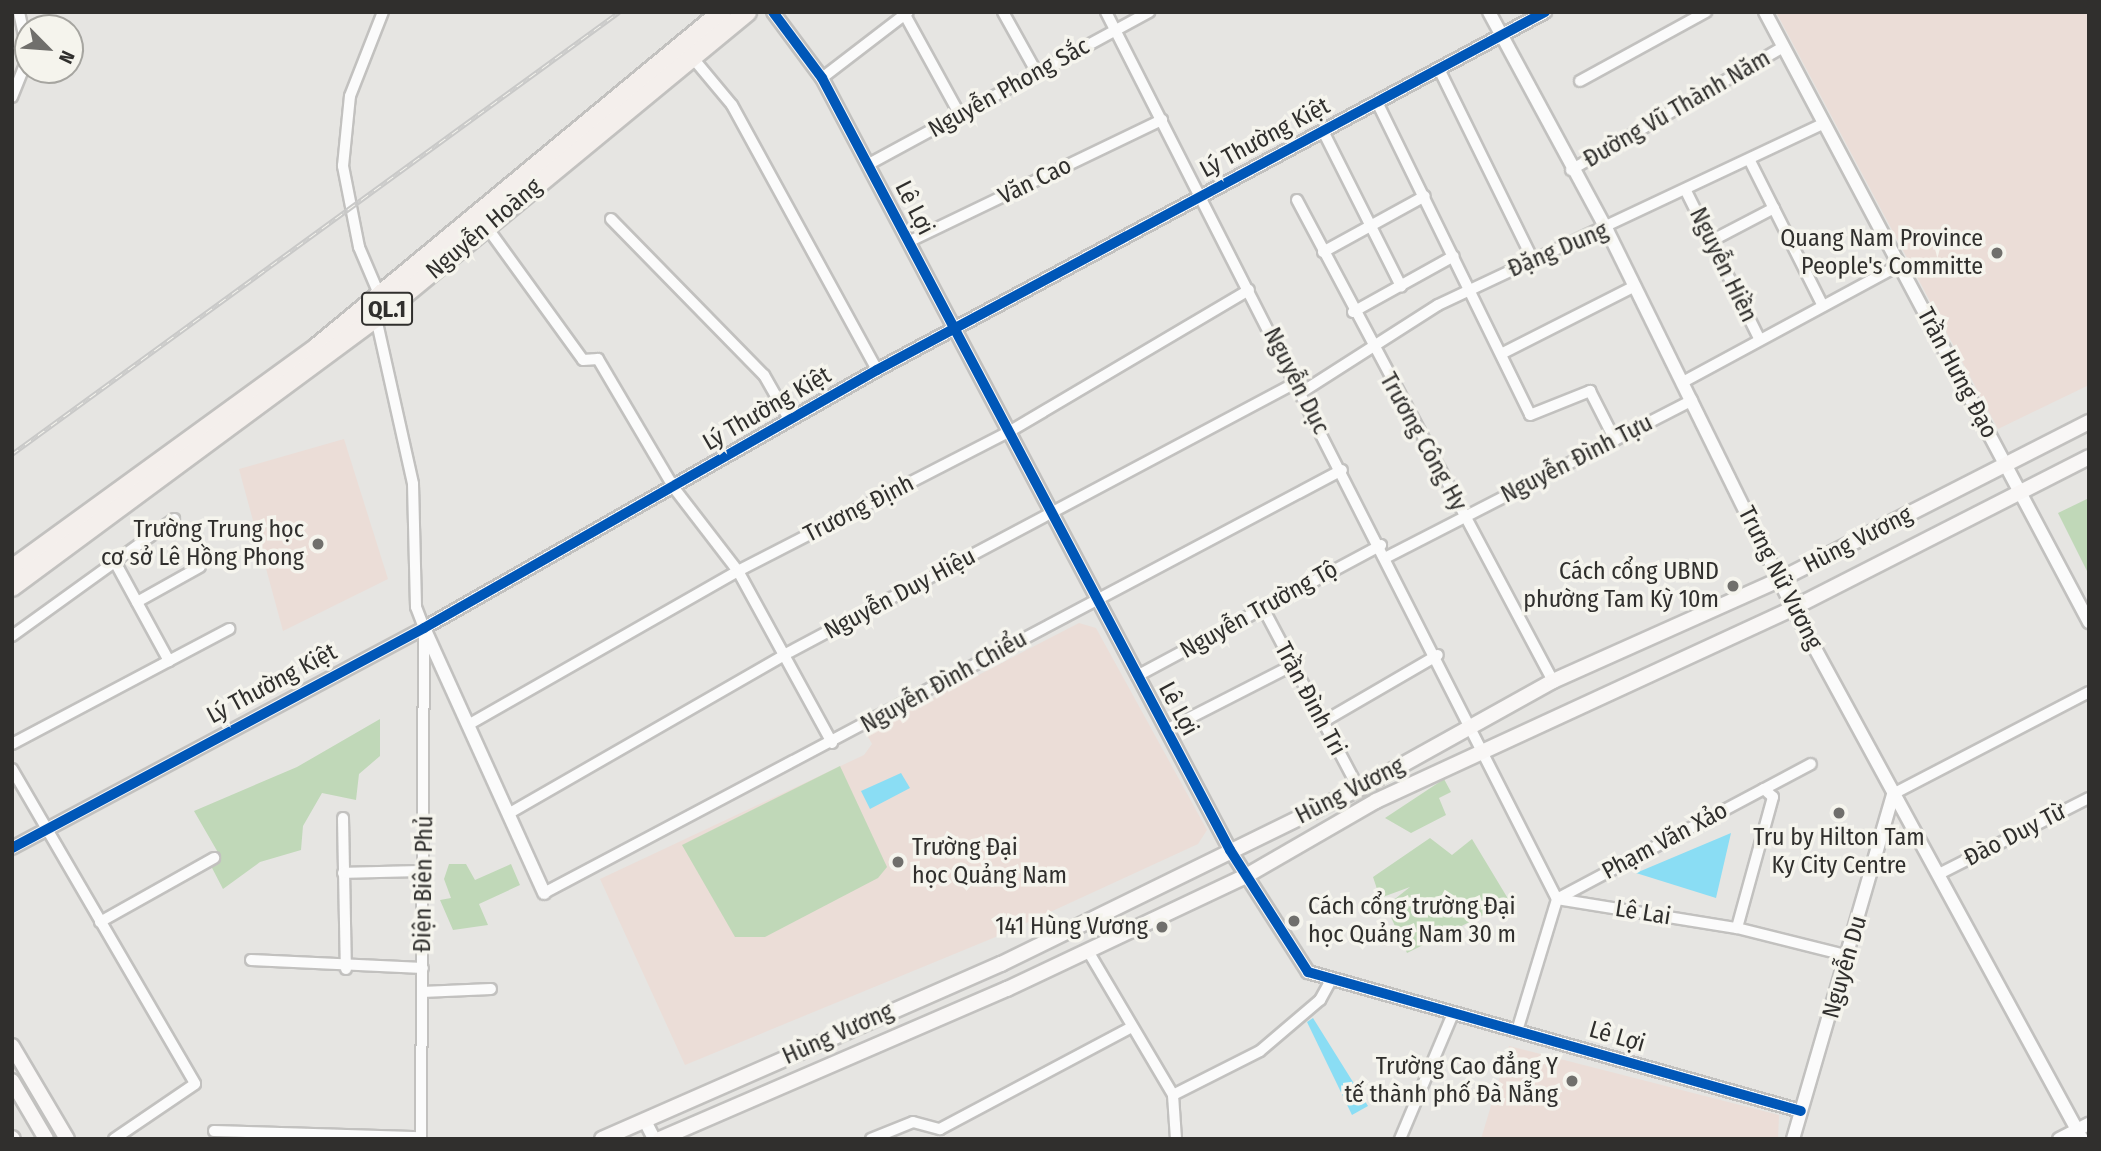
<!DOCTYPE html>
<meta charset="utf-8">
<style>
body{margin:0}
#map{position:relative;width:2101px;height:1151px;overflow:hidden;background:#e6e5e2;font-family:"Fira Sans Condensed",sans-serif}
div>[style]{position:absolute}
.commercial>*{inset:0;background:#ebddd7}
.green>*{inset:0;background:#c0d8b8}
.water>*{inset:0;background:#8addf4}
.roads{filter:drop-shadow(2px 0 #c2c1bf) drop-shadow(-2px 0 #c2c1bf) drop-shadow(0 2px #c2c1bf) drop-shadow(0 -2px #c2c1bf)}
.minor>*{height:10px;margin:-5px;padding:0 5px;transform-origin:5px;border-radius:5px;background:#fbfbfb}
.tertiary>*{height:12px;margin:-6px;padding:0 6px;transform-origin:6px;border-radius:6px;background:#fbfbfb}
.secondary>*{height:14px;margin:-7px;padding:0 7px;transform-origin:7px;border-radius:7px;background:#f9f7f6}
.trunk>*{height:18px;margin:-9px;padding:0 9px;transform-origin:9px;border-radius:9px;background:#f4efec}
.rail>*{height:5px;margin-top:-2.5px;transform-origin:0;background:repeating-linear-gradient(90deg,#f5f4ed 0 8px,#c9c9c8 0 16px);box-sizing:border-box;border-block:2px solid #c9c9c8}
.cycleway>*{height:10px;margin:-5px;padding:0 5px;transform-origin:5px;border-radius:5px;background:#0057b8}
.dots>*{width:19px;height:19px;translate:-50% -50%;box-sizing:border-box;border:4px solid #f5f4ed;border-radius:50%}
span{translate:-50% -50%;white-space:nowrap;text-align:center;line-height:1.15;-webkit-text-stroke:7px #f5f4ed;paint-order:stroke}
.shield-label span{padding:2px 5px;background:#f5f4ed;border:2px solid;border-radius:5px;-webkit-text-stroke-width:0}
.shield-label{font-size:23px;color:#302f2d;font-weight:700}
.street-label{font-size:24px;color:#302f2d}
.poi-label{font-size:24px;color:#302f2d}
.right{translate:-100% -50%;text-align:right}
.left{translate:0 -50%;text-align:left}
.frame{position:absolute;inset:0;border:14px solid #302f2d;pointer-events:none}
.north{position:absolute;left:14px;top:14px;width:70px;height:70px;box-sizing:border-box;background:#f5f4ed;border:2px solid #a6a5a0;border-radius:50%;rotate:115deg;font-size:19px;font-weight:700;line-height:28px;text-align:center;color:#302f2d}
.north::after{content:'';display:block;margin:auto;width:24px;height:32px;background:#706f6c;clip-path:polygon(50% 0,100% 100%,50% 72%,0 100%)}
</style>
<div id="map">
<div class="commercial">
<div style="clip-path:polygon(1776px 12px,2089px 12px,2089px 385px,1998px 429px)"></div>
<div style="clip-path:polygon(344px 439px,388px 579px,283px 631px,239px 469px)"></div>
<div style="clip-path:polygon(1079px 623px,1096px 628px,1207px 830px,1198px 844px,998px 936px,685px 1065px,600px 879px,864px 755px,872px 744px,866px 733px)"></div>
<div style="clip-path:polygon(1509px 1046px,1779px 1115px,1778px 1139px,1481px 1139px)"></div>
</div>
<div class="green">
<div style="clip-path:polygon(2089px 498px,2089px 575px,2058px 513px)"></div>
<div style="clip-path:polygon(380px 719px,380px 756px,359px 774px,356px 800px,322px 793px,303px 826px,301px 850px,260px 862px,223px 889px,210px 864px,220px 856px,194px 811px,297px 767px)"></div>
<div style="clip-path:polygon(840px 766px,887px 867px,878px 878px,765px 937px,735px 937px,682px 845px)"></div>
<div style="clip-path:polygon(1444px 779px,1451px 792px,1439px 798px,1446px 815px,1411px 833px,1385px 818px)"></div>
<div style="clip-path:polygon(1430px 838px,1452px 855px,1472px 839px,1510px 902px,1407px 953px,1386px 906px,1410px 887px,1380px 898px,1373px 877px)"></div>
<div style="clip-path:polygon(449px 864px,466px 864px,475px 880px,511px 864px,520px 885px,479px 904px,488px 925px,453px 930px,440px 900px,451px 898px,444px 879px)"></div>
</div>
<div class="water">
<div style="clip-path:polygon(901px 773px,910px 788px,870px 809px,861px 791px)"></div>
<div style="clip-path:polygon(1731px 833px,1716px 898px,1636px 873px)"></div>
<div style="clip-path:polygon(1313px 1018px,1368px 1106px,1352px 1115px,1307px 1022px)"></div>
</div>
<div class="roads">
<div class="minor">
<div style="left:19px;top:12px;width:43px;rotate:77.9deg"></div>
<div style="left:1003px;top:12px;width:70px;rotate:60.9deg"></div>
<div style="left:1106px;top:12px;width:995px;rotate:63.05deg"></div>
<div style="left:1557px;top:899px;width:182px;rotate:9.2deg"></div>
<div style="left:1737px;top:928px;width:115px;rotate:14deg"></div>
<div style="left:905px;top:15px;width:114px;rotate:61.2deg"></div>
<div style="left:692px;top:57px;width:62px;rotate:50.2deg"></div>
<div style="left:732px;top:105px;width:302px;rotate:61.3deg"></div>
<div style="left:1439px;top:69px;width:213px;rotate:63.8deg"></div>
<div style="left:822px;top:78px;width:108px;rotate:-37.5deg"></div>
<div style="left:1580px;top:81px;width:144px;rotate:-28.7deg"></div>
<div style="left:12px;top:97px;width:43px;rotate:-68.2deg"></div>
<div style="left:1377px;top:102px;width:348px;rotate:63.9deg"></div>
<div style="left:1530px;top:415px;width:65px;rotate:-21.8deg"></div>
<div style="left:1590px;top:391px;width:55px;rotate:63deg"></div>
<div style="left:1323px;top:131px;width:174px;rotate:63.3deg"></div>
<div style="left:1750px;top:161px;width:162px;rotate:63.3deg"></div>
<div style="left:869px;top:164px;width:319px;rotate:-28.5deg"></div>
<div style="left:1571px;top:170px;width:245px;rotate:-30.1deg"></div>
<div style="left:1686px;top:191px;width:166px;rotate:63.6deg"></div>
<div style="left:1297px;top:200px;width:545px;rotate:61.98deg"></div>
<div style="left:611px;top:219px;width:219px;rotate:45.6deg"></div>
<div style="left:764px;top:375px;width:51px;rotate:60.4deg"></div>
<div style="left:486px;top:226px;width:165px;rotate:54.1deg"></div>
<div style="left:583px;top:360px;width:15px;rotate:-4deg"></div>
<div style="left:598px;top:359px;width:150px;rotate:59.5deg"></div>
<div style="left:674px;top:488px;width:105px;rotate:52.4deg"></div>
<div style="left:738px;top:571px;width:196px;rotate:61.3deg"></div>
<div style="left:1711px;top:241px;width:71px;rotate:-27.6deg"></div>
<div style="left:908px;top:242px;width:282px;rotate:-25.7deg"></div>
<div style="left:1323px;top:252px;width:116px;rotate:-28.8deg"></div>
<div style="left:379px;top:294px;width:51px;rotate:-113.1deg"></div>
<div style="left:359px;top:247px;width:83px;rotate:-101.2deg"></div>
<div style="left:343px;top:166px;width:70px;rotate:-84.3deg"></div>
<div style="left:350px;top:96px;width:90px;rotate:-68.6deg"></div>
<div style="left:1353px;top:312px;width:115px;rotate:-29deg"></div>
<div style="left:376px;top:318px;width:170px;rotate:77.4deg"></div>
<div style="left:413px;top:484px;width:123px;rotate:88.6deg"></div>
<div style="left:416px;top:607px;width:22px;rotate:69deg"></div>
<div style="left:424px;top:628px;width:511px;rotate:90.34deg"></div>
<div style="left:1503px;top:353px;width:148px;rotate:-26.9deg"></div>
<div style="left:1683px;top:382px;width:246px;rotate:-28.4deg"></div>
<div style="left:1302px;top:392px;width:161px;rotate:-32.6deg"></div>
<div style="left:1438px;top:305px;width:425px;rotate:-25.2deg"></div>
<div style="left:1387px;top:557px;width:343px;rotate:-27.2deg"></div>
<div style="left:115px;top:562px;width:113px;rotate:61.4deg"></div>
<div style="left:137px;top:602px;width:72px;rotate:-29.1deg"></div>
<div style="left:1263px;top:608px;width:205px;rotate:62.1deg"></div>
<div style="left:12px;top:636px;width:200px;rotate:-35.8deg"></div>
<div style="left:1137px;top:676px;width:277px;rotate:-28.2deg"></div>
<div style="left:1321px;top:723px;width:135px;rotate:-30.2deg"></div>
<div style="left:468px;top:725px;width:311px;rotate:-29.7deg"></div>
<div style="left:738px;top:571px;width:302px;rotate:-27.2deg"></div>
<div style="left:1007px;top:433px;width:281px;rotate:-30.6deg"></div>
<div style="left:1166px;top:730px;width:140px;rotate:-27.1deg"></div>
<div style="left:12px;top:744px;width:246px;rotate:-27.9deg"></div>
<div style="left:12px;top:769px;width:364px;rotate:59.8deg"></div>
<div style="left:195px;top:1084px;width:98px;rotate:145.8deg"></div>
<div style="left:1764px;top:789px;width:53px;rotate:-28deg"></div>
<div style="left:1893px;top:794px;width:221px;rotate:-27.5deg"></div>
<div style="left:508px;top:814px;width:319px;rotate:-29.9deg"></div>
<div style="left:784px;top:655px;width:581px;rotate:-28.02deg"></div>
<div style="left:343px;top:818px;width:151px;rotate:88.9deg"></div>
<div style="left:343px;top:873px;width:83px;rotate:-1.4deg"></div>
<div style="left:1941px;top:873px;width:166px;rotate:-26.9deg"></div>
<div style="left:544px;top:893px;width:903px;rotate:-27.93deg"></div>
<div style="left:100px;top:922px;width:131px;rotate:-29.3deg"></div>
<div style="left:1088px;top:951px;width:167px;rotate:59.4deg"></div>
<div style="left:251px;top:960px;width:172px;rotate:2.7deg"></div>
<div style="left:422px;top:992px;width:69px;rotate:-2.5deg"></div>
<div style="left:1517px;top:1031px;width:138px;rotate:-73.1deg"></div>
<div style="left:1557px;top:899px;width:234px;rotate:-28deg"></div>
<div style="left:1764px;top:789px;width:12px;rotate:42deg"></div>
<div style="left:1773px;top:797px;width:136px;rotate:105.4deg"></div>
<div style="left:1173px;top:1095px;width:97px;rotate:-26.8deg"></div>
<div style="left:1260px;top:1051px;width:79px;rotate:-40.4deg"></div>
<div style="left:1320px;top:1000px;width:21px;rotate:-61deg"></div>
<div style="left:1173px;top:1095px;width:44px;rotate:86.1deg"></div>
<div style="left:940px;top:1129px;width:217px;rotate:-28deg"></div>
<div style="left:214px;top:1131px;width:207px;rotate:1.7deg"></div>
<div style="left:871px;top:1139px;width:45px;rotate:-22deg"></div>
<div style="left:913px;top:1122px;width:28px;rotate:15deg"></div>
<div style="left:1400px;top:1139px;width:134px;rotate:-67.1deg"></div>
</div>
<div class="tertiary">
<div style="left:773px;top:12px;width:82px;rotate:53.4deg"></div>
<div style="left:822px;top:78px;width:873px;rotate:62.14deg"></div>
<div style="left:1230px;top:850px;width:145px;rotate:57.4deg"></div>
<div style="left:1308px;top:972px;width:512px;rotate:15.75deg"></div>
<div style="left:1489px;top:12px;width:248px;rotate:61.6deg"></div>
<div style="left:1607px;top:230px;width:421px;rotate:63.8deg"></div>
<div style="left:1793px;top:608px;width:605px;rotate:61.44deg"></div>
<div style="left:1765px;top:12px;width:691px;rotate:62.03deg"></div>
<div style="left:424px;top:628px;width:291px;rotate:65.6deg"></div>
<div style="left:12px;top:848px;width:467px;rotate:-28.1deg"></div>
<div style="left:424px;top:628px;width:521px;rotate:-29.66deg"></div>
<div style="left:877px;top:370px;width:758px;rotate:-28.19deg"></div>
<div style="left:645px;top:1121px;width:20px;rotate:63deg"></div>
<div style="left:1793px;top:1139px;width:359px;rotate:-73.8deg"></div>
<div style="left:2059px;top:1139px;width:34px;rotate:-27deg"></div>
</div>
<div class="secondary">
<div style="left:12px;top:1046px;width:108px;rotate:59.4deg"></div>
<div style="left:12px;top:1081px;width:67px;rotate:59.6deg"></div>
<div style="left:12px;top:1138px;width:1px;rotate:45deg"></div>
<div style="left:602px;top:1139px;width:436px;rotate:-23.7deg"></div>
<div style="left:1001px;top:964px;width:398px;rotate:-26.1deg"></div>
<div style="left:1359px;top:789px;width:222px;rotate:-29.1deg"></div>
<div style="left:1553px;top:681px;width:248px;rotate:-24.1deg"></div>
<div style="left:1779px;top:580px;width:348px;rotate:-27deg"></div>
<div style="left:660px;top:1139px;width:378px;rotate:-23.4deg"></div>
<div style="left:1007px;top:989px;width:264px;rotate:-25.3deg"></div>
<div style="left:1246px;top:876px;width:150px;rotate:-30deg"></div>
<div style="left:1376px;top:801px;width:459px;rotate:-24.8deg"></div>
<div style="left:1793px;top:608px;width:332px;rotate:-27deg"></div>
</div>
<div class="trunk">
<div style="left:12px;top:569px;width:376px;rotate:-36deg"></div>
<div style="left:316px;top:348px;width:527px;rotate:-39.61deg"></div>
<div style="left:12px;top:587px;width:453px;rotate:-36.5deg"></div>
<div style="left:376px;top:318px;width:481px;rotate:-39.5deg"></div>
</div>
</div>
<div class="rail">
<div style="left:12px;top:454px;width:751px;rotate:-36.06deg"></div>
</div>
<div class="cycleway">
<div style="left:773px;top:12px;width:82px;rotate:53.4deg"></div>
<div style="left:822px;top:78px;width:873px;rotate:62.14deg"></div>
<div style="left:1230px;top:850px;width:145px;rotate:57.4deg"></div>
<div style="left:1308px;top:972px;width:512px;rotate:15.75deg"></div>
<div style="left:12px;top:848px;width:467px;rotate:-28.1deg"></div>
<div style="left:424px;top:628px;width:521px;rotate:-29.66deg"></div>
<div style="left:877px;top:370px;width:758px;rotate:-28.19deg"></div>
</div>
<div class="dots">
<div style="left:1997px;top:253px;background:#706f6c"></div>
<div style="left:318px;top:544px;background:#706f6c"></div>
<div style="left:1733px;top:586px;background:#706f6c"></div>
<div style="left:1839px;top:813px;background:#706f6c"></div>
<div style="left:898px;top:862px;background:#706f6c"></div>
<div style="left:1294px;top:921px;background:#706f6c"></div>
<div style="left:1162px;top:927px;background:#706f6c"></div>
<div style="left:1572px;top:1081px;background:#706f6c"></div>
</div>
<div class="shield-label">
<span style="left:387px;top:309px">QL.1</span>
</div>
<div class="street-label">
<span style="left:1009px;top:88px;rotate:-29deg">Nguyễn Phong Sắc</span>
<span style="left:1677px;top:109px;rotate:-30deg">Đường Vũ Thành Năm</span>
<span style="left:1265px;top:138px;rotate:-28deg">Lý Thường Kiệt</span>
<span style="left:1035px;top:181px;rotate:-26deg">Văn Cao</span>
<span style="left:914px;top:208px;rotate:63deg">Lê Lợi</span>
<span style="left:484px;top:229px;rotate:-40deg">Nguyễn Hoàng</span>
<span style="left:1558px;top:250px;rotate:-23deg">Đặng Dung</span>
<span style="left:1723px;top:265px;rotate:64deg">Nguyễn Hiền</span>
<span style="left:1957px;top:373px;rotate:62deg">Trần Hưng Đạo</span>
<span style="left:1296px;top:381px;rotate:63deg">Nguyễn Dục</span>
<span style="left:767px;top:409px;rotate:-30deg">Lý Thường Kiệt</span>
<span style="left:1423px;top:442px;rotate:61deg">Trương Công Hy</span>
<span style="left:1577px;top:459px;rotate:-27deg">Nguyễn Đình Tựu</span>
<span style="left:859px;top:509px;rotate:-27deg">Trương Định</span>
<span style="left:1858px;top:540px;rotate:-27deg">Hùng Vương</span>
<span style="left:1780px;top:578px;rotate:63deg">Trưng Nữ Vương</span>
<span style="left:900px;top:594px;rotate:-28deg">Nguyễn Duy Hiệu</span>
<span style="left:1259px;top:610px;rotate:-29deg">Nguyễn Trường Tộ</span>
<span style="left:944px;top:682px;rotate:-29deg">Nguyễn Đình Chiểu</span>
<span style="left:272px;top:684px;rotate:-28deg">Lý Thường Kiệt</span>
<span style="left:1310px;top:699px;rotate:62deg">Trần Đình Tri</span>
<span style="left:1178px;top:709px;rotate:62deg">Lê Lợi</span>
<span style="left:1350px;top:791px;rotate:-27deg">Hùng Vương</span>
<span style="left:2015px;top:835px;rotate:-27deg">Đào Duy Từ</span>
<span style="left:1665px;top:841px;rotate:-28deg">Phạm Văn Xảo</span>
<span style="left:424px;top:884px;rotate:-89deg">Điện Biên Phủ</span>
<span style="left:1643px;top:913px;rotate:9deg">Lê Lai</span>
<span style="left:1845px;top:967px;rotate:-74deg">Nguyễn Du</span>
<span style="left:838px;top:1034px;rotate:-24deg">Hùng Vương</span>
<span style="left:1617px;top:1037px;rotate:16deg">Lê Lợi</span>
</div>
<div class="poi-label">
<span class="right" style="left:1983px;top:253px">Quang Nam Province<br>People's Committe</span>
<span class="right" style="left:304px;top:544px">Trường Trung học<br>cơ sở Lê Hồng Phong</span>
<span class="right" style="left:1719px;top:586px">Cách cổng UBND<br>phường Tam Kỳ 10m</span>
<span style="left:1839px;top:852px">Tru by Hilton Tam<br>Ky City Centre</span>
<span class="left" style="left:912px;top:862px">Trường Đại<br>học Quảng Nam</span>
<span class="left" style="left:1308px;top:921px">Cách cổng trường Đại<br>học Quảng Nam 30 m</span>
<span class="right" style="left:1148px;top:927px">141 Hùng Vương</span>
<span class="right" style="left:1558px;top:1081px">Trường Cao đẳng Y<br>tế thành phố Đà Nẵng</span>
</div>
<div class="frame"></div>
<div class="north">N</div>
</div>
